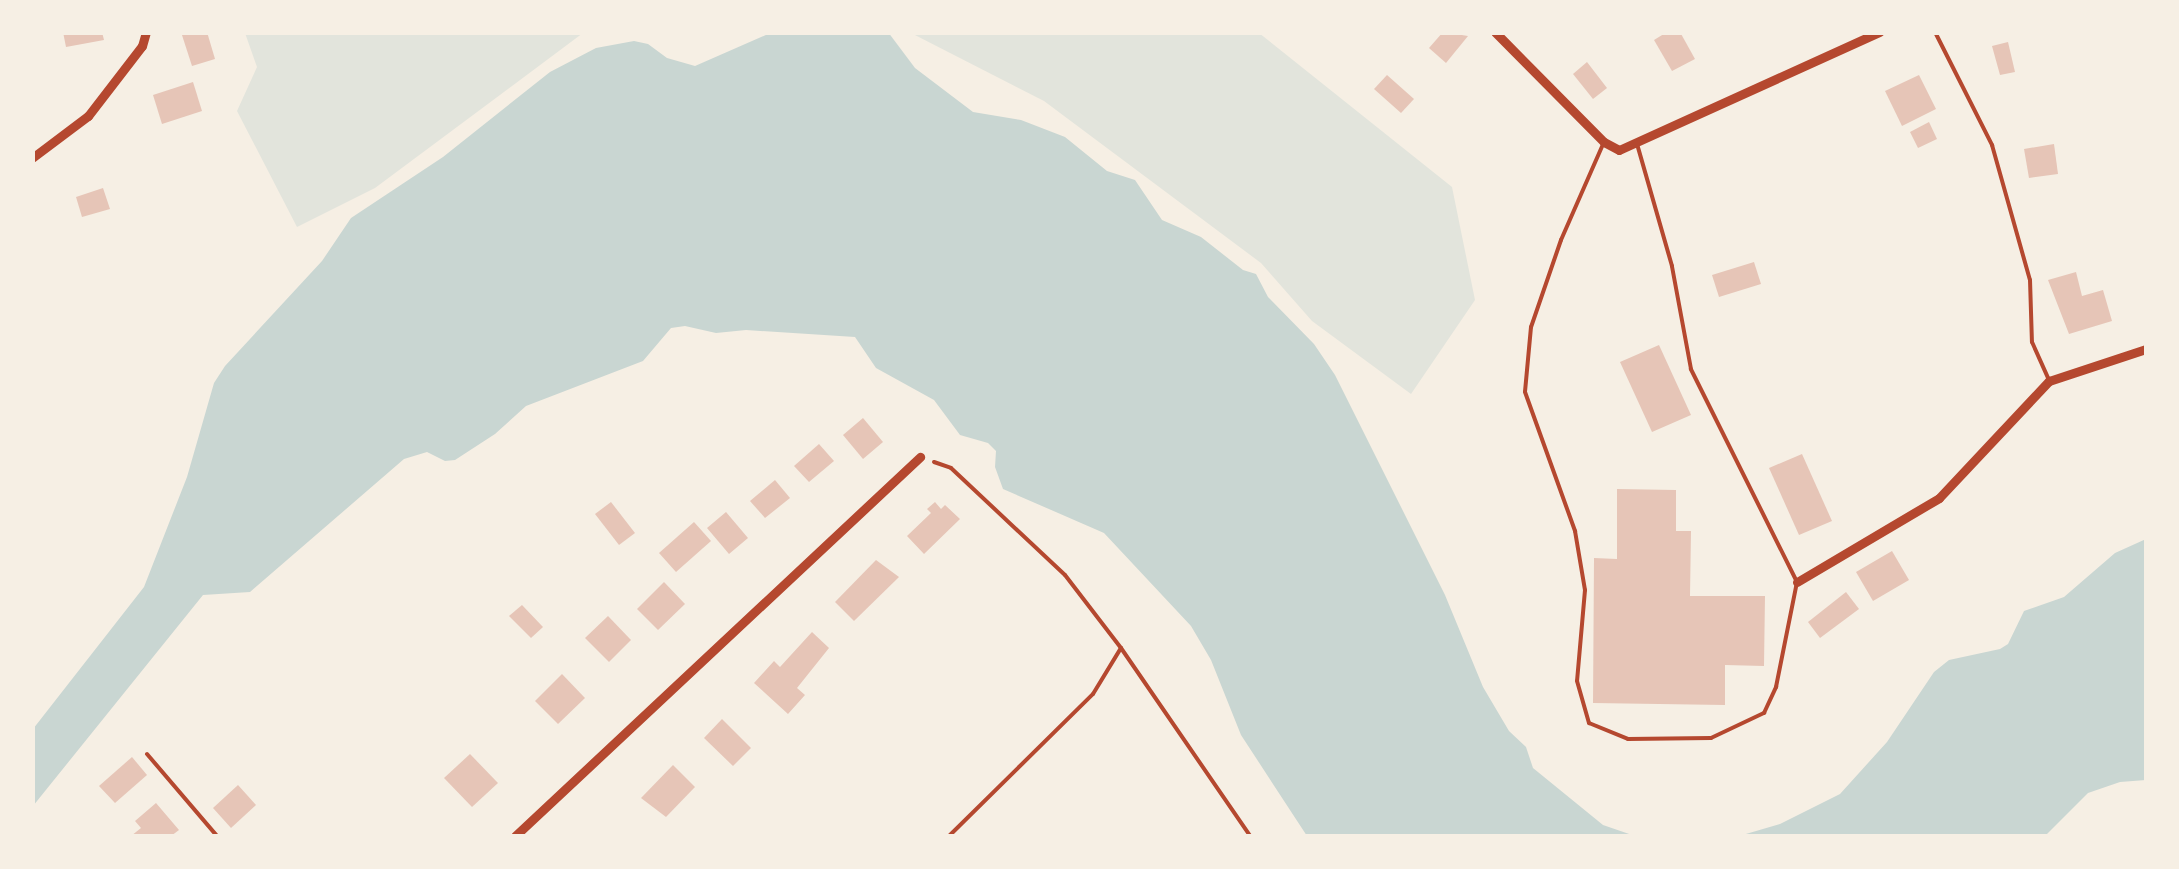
<!DOCTYPE html>
<style>
body{margin:0}
#map{position:relative;width:2179px;height:869px;overflow:hidden;background:#f6efe4;font-family:Montserrat,sans-serif}
div>[style]{position:absolute}
.green>*{inset:0;background:#e2e4dc}
.water>*{inset:0;background:#c9d6d2}
.building>*{inset:0;background:#e6c5b7}
.path>*{height:4px;margin:-2px;padding:0 2px;transform-origin:2px;border-radius:2px;background:#b5482f}
.service>*{height:4px;margin:-2px;padding:0 2px;transform-origin:2px;border-radius:2px;background:#b5482f}
.minor>*{height:9px;margin:-4.5px;padding:0 4.5px;transform-origin:4.5px;border-radius:4.5px;background:#b5482f}
span{translate:-50% -50%;white-space:nowrap;text-align:center;line-height:1.15;-webkit-text-stroke:8px #f6efe4;paint-order:stroke}
.frame{position:absolute;inset:0;border:35px solid #f6efe4;pointer-events:none}
</style>
<div id="map">
<div class="green">
<div style="clip-path:polygon(245px 33px,245px 32px,583px 33px,375px 188px,297px 227px,237px 111px,257px 67px)"></div>
<div style="clip-path:polygon(911px 33px,1259px 33px,1452px 187px,1475px 300px,1411px 394px,1312px 321px,1261px 263px,1044px 101px)"></div>
</div>
<div class="water">
<div style="clip-path:polygon(888px 32px,915px 68px,973px 112px,1021px 120px,1065px 137px,1107px 171px,1135px 180px,1162px 220px,1201px 237px,1243px 270px,1256px 274px,1268px 297px,1314px 344px,1335px 375px,1445px 595px,1483px 687px,1509px 731px,1526px 747px,1533px 768px,1603px 825px,1635px 836px,1307px 836px,1241px 735px,1211px 660px,1191px 626px,1104px 533px,1003px 489px,995px 467px,996px 451px,988px 443px,960px 435px,934px 400px,876px 368px,855px 337px,746px 330px,716px 333px,685px 326px,671px 328px,643px 361px,526px 406px,495px 434px,455px 460px,445px 461px,427px 452px,404px 459px,250px 592px,203px 595px,33px 806px,33px 729px,144px 587px,187px 477px,214px 383px,225px 366px,322px 261px,351px 218px,443px 157px,550px 72px,596px 48px,634px 41px,648px 44px,667px 58px,695px 66px,768px 34px)"></div>
<div style="clip-path:polygon(2146px 539px,2146px 780px,2120px 782px,2088px 793px,2045px 836px,1739px 836px,1780px 824px,1840px 794px,1887px 742px,1934px 672px,1949px 660px,2000px 649px,2008px 644px,2024px 611px,2064px 597px,2115px 553px)"></div>
</div>
<div class="building">
<div style="clip-path:polygon(63px 32px,102px 32px,104px 40px,66px 47px)"></div>
<div style="clip-path:polygon(181px 32px,207px 32px,215px 59px,192px 66px)"></div>
<div style="clip-path:polygon(1443px 32px,1468px 36px,1446px 63px,1429px 48px)"></div>
<div style="clip-path:polygon(1667px 32px,1680px 32px,1695px 59px,1672px 71px,1654px 40px)"></div>
<div style="clip-path:polygon(2008px 42px,2015px 72px,2000px 75px,1992px 46px)"></div>
<div style="clip-path:polygon(1587px 62px,1607px 88px,1593px 99px,1573px 74px)"></div>
<div style="clip-path:polygon(1387px 75px,1414px 99px,1401px 113px,1374px 89px)"></div>
<div style="clip-path:polygon(1919px 75px,1936px 109px,1902px 126px,1885px 91px)"></div>
<div style="clip-path:polygon(193px 82px,202px 111px,162px 124px,153px 95px)"></div>
<div style="clip-path:polygon(1929px 122px,1937px 139px,1918px 148px,1910px 132px)"></div>
<div style="clip-path:polygon(2054px 144px,2058px 174px,2029px 178px,2024px 149px)"></div>
<div style="clip-path:polygon(103px 188px,110px 209px,82px 217px,76px 197px)"></div>
<div style="clip-path:polygon(1754px 262px,1761px 284px,1719px 297px,1712px 275px)"></div>
<div style="clip-path:polygon(2076px 272px,2082px 296px,2103px 290px,2112px 321px,2069px 334px,2048px 280px)"></div>
<div style="clip-path:polygon(1659px 345px,1691px 415px,1652px 432px,1620px 362px)"></div>
<div style="clip-path:polygon(863px 418px,883px 442px,863px 459px,843px 435px)"></div>
<div style="clip-path:polygon(819px 444px,834px 461px,809px 482px,794px 466px)"></div>
<div style="clip-path:polygon(1802px 454px,1832px 521px,1799px 535px,1769px 468px)"></div>
<div style="clip-path:polygon(775px 480px,790px 498px,765px 518px,750px 501px)"></div>
<div style="clip-path:polygon(1617px 489px,1676px 490px,1676px 531px,1691px 531px,1690px 596px,1765px 596px,1764px 666px,1725px 665px,1725px 705px,1593px 703px,1594px 558px,1617px 559px)"></div>
<div style="clip-path:polygon(611px 502px,635px 533px,619px 545px,595px 514px)"></div>
<div style="clip-path:polygon(935px 502px,941px 509px,945px 505px,960px 519px,924px 554px,907px 536px,931px 513px,927px 509px)"></div>
<div style="clip-path:polygon(726px 512px,748px 538px,729px 554px,707px 528px)"></div>
<div style="clip-path:polygon(694px 522px,711px 541px,676px 572px,659px 553px)"></div>
<div style="clip-path:polygon(1892px 551px,1909px 580px,1873px 601px,1856px 572px)"></div>
<div style="clip-path:polygon(876px 560px,899px 577px,854px 621px,835px 602px)"></div>
<div style="clip-path:polygon(664px 582px,685px 604px,658px 630px,637px 609px)"></div>
<div style="clip-path:polygon(1846px 592px,1859px 609px,1820px 638px,1808px 622px)"></div>
<div style="clip-path:polygon(522px 605px,543px 627px,531px 638px,509px 616px)"></div>
<div style="clip-path:polygon(608px 616px,631px 640px,609px 662px,585px 638px)"></div>
<div style="clip-path:polygon(812px 632px,829px 648px,797px 688px,805px 695px,788px 714px,754px 683px,774px 661px,780px 667px)"></div>
<div style="clip-path:polygon(562px 674px,585px 698px,558px 724px,535px 701px)"></div>
<div style="clip-path:polygon(722px 719px,751px 748px,733px 766px,704px 738px)"></div>
<div style="clip-path:polygon(470px 754px,498px 783px,472px 807px,444px 778px)"></div>
<div style="clip-path:polygon(132px 757px,147px 775px,115px 803px,99px 786px)"></div>
<div style="clip-path:polygon(673px 765px,695px 787px,666px 817px,641px 798px)"></div>
<div style="clip-path:polygon(238px 785px,256px 805px,231px 828px,213px 808px)"></div>
<div style="clip-path:polygon(156px 803px,179px 830px,171px 836px,131px 836px,141px 828px,135px 821px)"></div>
</div>
<div class="path">
<div style="left:934px;top:462px;width:18px;rotate:19deg"></div>
<div style="left:951px;top:468px;width:156px;rotate:43.2deg"></div>
<div style="left:1065px;top:575px;width:92px;rotate:52.5deg"></div>
<div style="left:1121px;top:648px;width:228px;rotate:55.5deg"></div>
<div style="left:949px;top:836px;width:202px;rotate:-44.6deg"></div>
<div style="left:1093px;top:694px;width:54px;rotate:-58.7deg"></div>
</div>
<div class="service">
<div style="left:1935px;top:32px;width:127px;rotate:63.2deg"></div>
<div style="left:1992px;top:145px;width:140px;rotate:74.3deg"></div>
<div style="left:2030px;top:280px;width:62px;rotate:88.2deg"></div>
<div style="left:2032px;top:342px;width:42px;rotate:65.9deg"></div>
<div style="left:1604px;top:142px;width:107px;rotate:113.7deg"></div>
<div style="left:1561px;top:240px;width:92px;rotate:109deg"></div>
<div style="left:1531px;top:327px;width:65px;rotate:95.3deg"></div>
<div style="left:1525px;top:392px;width:148px;rotate:70.2deg"></div>
<div style="left:1575px;top:531px;width:60px;rotate:80.4deg"></div>
<div style="left:1585px;top:590px;width:91px;rotate:95deg"></div>
<div style="left:1577px;top:681px;width:44px;rotate:74.1deg"></div>
<div style="left:1589px;top:723px;width:42px;rotate:22.3deg"></div>
<div style="left:1628px;top:739px;width:83px;rotate:-0.7deg"></div>
<div style="left:1711px;top:738px;width:59px;rotate:-25.3deg"></div>
<div style="left:1764px;top:713px;width:29px;rotate:-65deg"></div>
<div style="left:1776px;top:687px;width:107px;rotate:-78.7deg"></div>
<div style="left:1797px;top:582px;width:238px;rotate:-116.5deg"></div>
<div style="left:1691px;top:369px;width:105px;rotate:-100.5deg"></div>
<div style="left:1672px;top:266px;width:127px;rotate:-106deg"></div>
<div style="left:147px;top:754px;width:108px;rotate:49.5deg"></div>
</div>
<div class="minor">
<div style="left:1495px;top:32px;width:155px;rotate:45.3deg"></div>
<div style="left:1604px;top:142px;width:17px;rotate:28deg"></div>
<div style="left:1619px;top:150px;width:286px;rotate:-24.4deg"></div>
<div style="left:32px;top:158px;width:70px;rotate:-36.9deg"></div>
<div style="left:88px;top:116px;width:88px;rotate:-52.4deg"></div>
<div style="left:142px;top:46px;width:15px;rotate:-74deg"></div>
<div style="left:1797px;top:582px;width:165px;rotate:-30.6deg"></div>
<div style="left:1939px;top:498px;width:161px;rotate:-46.8deg"></div>
<div style="left:2049px;top:381px;width:102px;rotate:-18.3deg"></div>
<div style="left:515px;top:836px;width:555px;rotate:-43.1deg"></div>
</div>
<div class="frame"></div>
</div>
